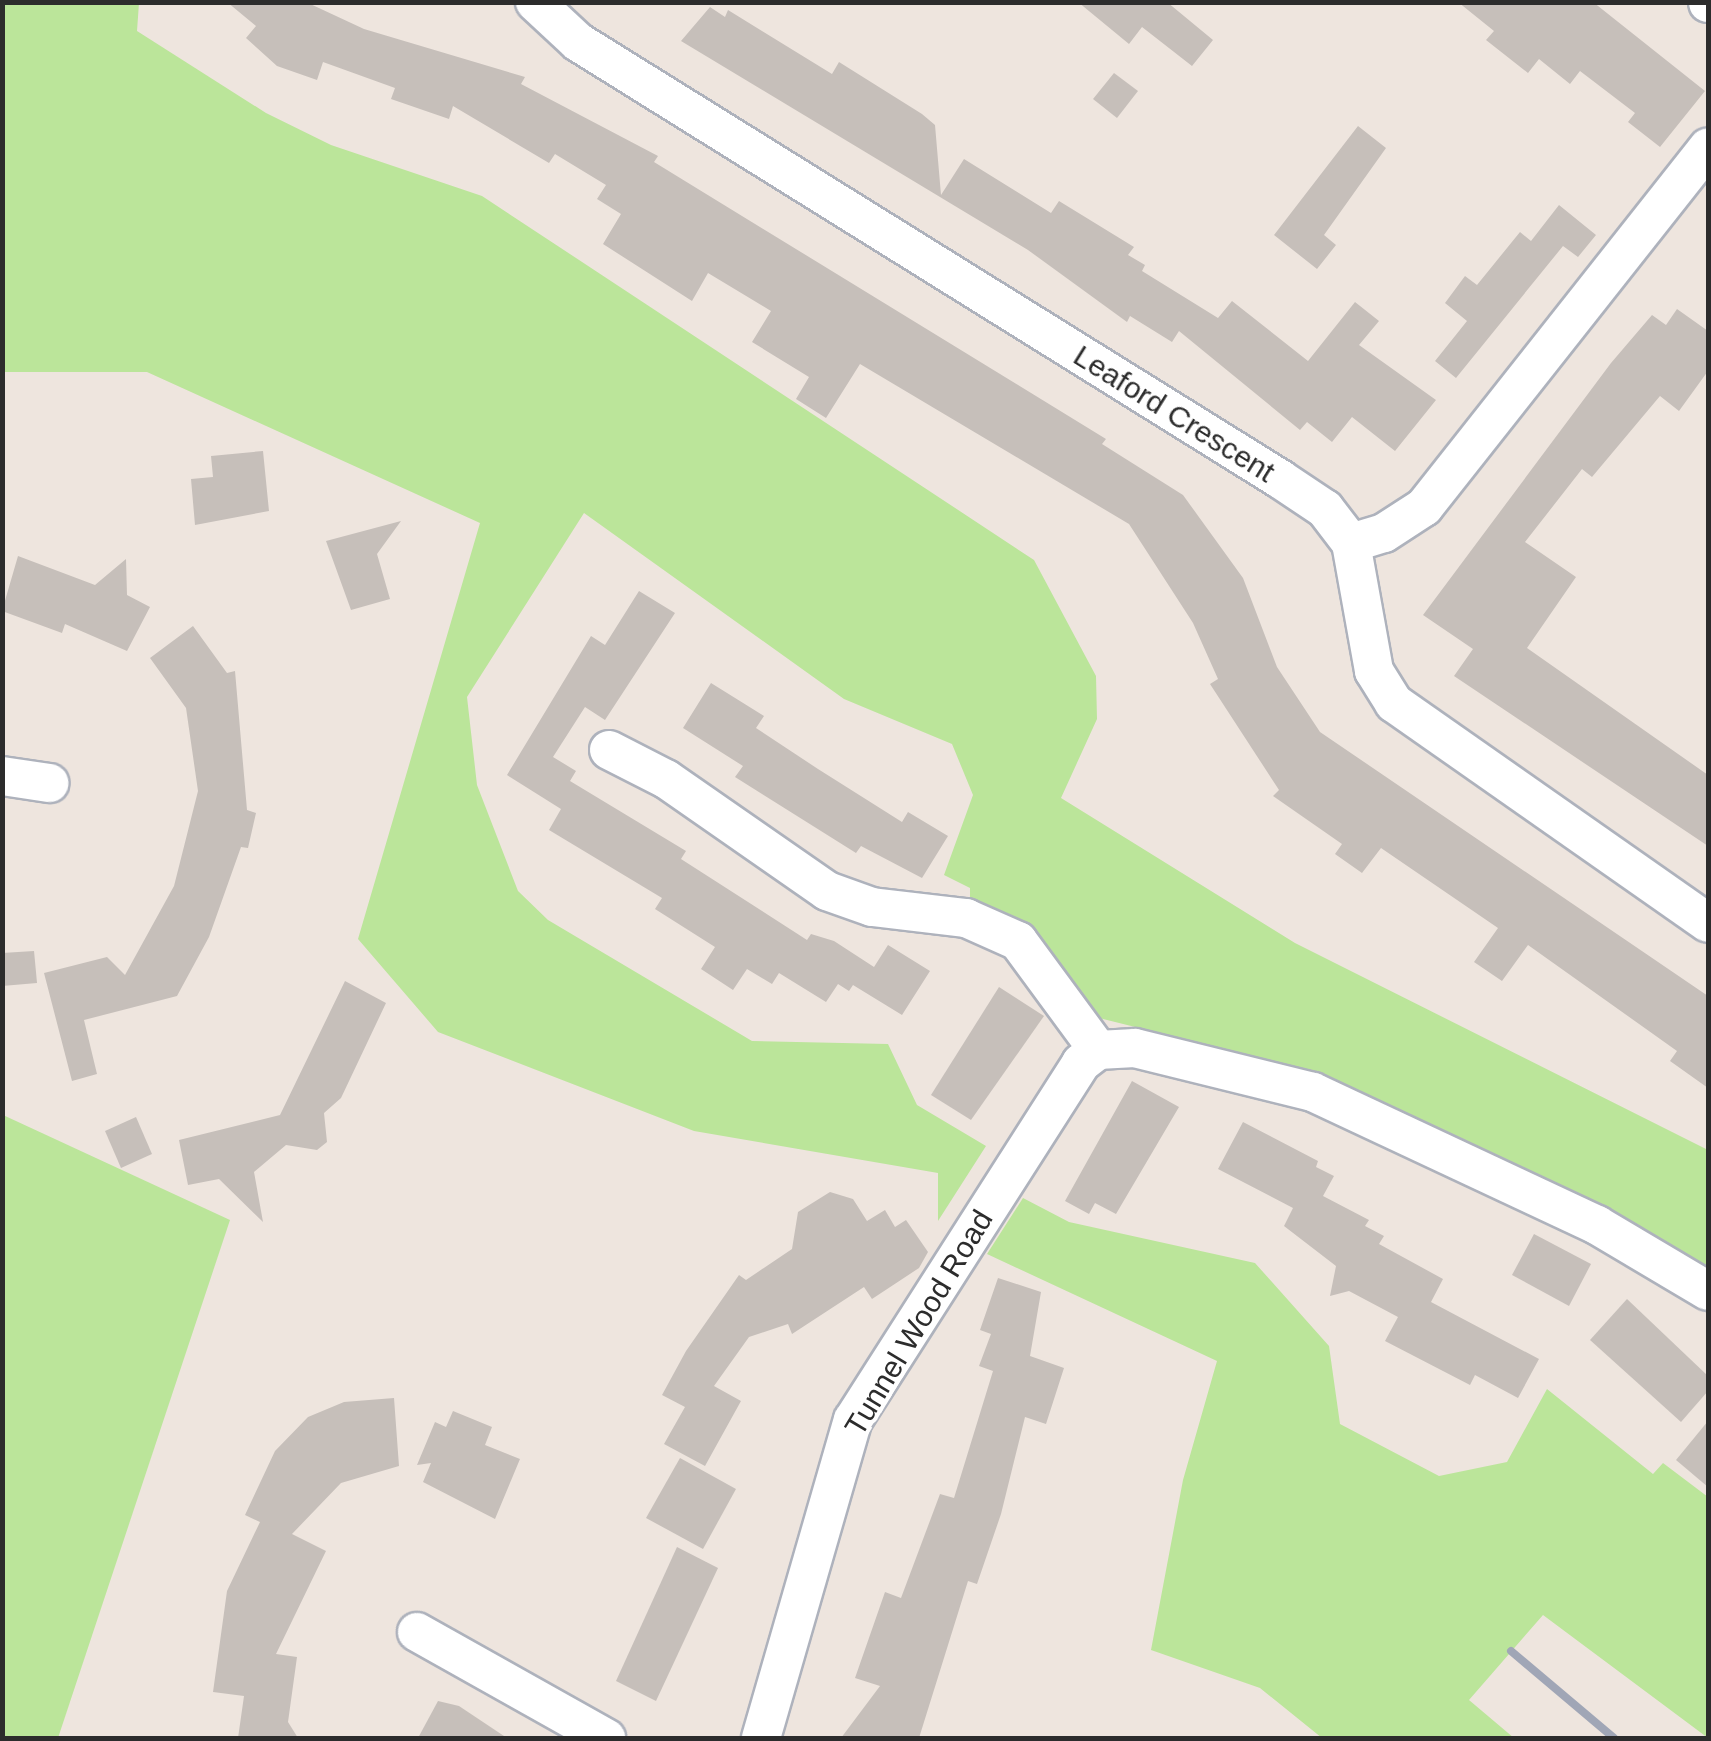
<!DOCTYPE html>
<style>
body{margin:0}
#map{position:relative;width:1711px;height:1741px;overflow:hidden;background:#eee5de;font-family:Arial,sans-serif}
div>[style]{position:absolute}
.green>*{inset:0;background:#bbe59a}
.building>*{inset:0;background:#c6bfba}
.roads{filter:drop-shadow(2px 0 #aeb2bc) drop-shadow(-2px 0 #aeb2bc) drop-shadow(0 2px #aeb2bc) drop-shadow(0 -2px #aeb2bc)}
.minor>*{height:38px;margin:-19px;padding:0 19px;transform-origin:19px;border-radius:19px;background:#fff}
.rail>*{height:8px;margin:-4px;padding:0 4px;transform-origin:4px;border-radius:4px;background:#a0a6b6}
span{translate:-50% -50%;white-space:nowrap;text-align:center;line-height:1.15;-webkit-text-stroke:8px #fff;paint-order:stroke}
.street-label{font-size:30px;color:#2c2c2c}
.frame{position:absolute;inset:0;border:5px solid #2c2c2c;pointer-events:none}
</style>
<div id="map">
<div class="green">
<div style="clip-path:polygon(3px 3px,139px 3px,137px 31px,266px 113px,331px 145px,482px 196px,1034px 560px,1096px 676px,1097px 719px,1061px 798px,1295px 943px,1708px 1150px,1708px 1274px,1308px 1070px,1099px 1018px,1020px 923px,970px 901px,970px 888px,944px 875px,973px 795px,952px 744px,844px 699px,584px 513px,467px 697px,477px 785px,518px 891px,548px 920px,752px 1041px,888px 1044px,917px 1105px,986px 1146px,938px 1221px,938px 1173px,694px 1131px,438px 1032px,358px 939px,480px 523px,147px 372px,3px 372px)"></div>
<div style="clip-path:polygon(3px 1115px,230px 1220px,58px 1738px,3px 1738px)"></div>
<div style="clip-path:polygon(1023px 1198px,1069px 1222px,1255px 1263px,1329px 1346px,1340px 1424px,1439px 1476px,1507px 1462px,1547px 1389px,1653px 1474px,1663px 1463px,1708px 1497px,1708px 1738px,1543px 1615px,1469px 1700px,1514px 1738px,1322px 1738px,1260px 1688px,1151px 1650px,1183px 1480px,1217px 1361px,987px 1254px)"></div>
</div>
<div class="building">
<div style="clip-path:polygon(227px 2px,306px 2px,364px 29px,525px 77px,521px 84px,658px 156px,654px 162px,1106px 439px,1102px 444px,1183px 495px,1243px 578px,1277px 667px,1320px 732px,1708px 996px,1708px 1088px,1670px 1061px,1677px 1051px,1528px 945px,1502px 981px,1474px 962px,1498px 928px,1381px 848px,1362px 873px,1335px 854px,1342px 844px,1273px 796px,1279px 790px,1210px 684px,1218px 679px,1193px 623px,1129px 524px,860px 364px,826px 418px,796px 399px,809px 377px,752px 342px,771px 311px,708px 273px,692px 301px,603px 244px,621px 214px,597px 199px,606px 185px,555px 154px,549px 163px,453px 106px,449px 119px,391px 99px,395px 88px,323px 62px,317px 80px,277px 66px,246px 38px,256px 26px)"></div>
<div style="clip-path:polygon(1078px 2px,1167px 2px,1213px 40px,1192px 66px,1142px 27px,1129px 44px)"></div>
<div style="clip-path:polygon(1458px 2px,1593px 2px,1705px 91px,1660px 147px,1628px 122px,1635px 113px,1580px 71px,1570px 84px,1539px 59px,1528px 73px,1486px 40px,1494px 31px)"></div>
<div style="clip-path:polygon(710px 7px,725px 17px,728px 10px,832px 74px,839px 62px,922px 114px,935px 125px,941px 195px,964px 159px,1051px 213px,1059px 201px,1134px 247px,1128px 255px,1145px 265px,1142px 271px,1218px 318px,1232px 301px,1308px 361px,1355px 302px,1379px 321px,1359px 345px,1436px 400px,1395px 451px,1352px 417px,1332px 442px,1307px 422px,1300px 430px,1179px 331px,1172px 342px,1130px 316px,1127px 322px,1028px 250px,681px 41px)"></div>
<div style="clip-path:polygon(1114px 73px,1138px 91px,1117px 118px,1093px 99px)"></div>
<div style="clip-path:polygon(1358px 126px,1386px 148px,1324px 235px,1336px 245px,1317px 269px,1274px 235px)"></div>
<div style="clip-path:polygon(1559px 205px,1596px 235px,1578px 257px,1563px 246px,1456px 378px,1435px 361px,1467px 321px,1445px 303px,1465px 276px,1477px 285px,1520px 232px,1531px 241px)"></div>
<div style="clip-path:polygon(1677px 309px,1708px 331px,1708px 371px,1679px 411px,1660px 396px,1592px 477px,1582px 469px,1525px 542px,1576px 577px,1527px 648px,1708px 775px,1708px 846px,1454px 676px,1473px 649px,1423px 615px,1611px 363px,1652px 315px,1666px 325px)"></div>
<div style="clip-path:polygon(263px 451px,269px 511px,195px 525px,191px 479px,213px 477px,211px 456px)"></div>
<div style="clip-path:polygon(401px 521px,377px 554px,390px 599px,351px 610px,326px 541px)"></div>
<div style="clip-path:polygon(18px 556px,95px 585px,126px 559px,127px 595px,150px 607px,127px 651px,65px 624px,62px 633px,2px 611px)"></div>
<div style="clip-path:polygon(639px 591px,675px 613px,605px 720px,585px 707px,553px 757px,576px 771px,570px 781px,686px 851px,681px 859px,807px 940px,811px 934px,834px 941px,874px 967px,888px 945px,930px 971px,902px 1015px,853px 985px,849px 991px,838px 984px,826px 1002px,779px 973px,772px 984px,747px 969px,733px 990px,701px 969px,715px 947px,655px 909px,662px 898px,549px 830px,561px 809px,507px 775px,591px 636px,605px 645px)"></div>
<div style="clip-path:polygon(193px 626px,227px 673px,235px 671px,247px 810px,256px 813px,248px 848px,241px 847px,209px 937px,177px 996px,84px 1020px,97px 1074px,72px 1081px,44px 973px,107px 957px,125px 975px,174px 886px,198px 791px,186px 708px,150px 658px)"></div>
<div style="clip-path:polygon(711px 683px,764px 716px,756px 728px,818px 769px,902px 822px,908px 812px,948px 836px,922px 878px,861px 846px,856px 853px,735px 777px,743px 766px,683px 728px)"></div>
<div style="clip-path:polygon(34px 951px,37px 983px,2px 986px,2px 953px)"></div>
<div style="clip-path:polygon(345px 981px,386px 1003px,341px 1098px,324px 1113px,327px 1142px,317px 1150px,286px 1145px,254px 1172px,263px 1222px,219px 1179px,188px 1185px,179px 1140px,280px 1115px)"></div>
<div style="clip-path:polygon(999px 987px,1044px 1016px,971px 1120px,931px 1095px)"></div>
<div style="clip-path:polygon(1132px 1081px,1179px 1107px,1116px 1214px,1095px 1203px,1089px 1214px,1065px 1201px)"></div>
<div style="clip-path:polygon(136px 1117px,152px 1154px,121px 1168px,105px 1131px)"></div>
<div style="clip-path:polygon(1243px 1122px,1318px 1161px,1316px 1167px,1334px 1176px,1323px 1196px,1369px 1220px,1365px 1226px,1384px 1236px,1379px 1244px,1443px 1279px,1431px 1302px,1539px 1359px,1518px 1398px,1475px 1375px,1470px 1385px,1385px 1341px,1398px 1317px,1349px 1291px,1330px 1296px,1336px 1266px,1284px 1226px,1293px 1208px,1218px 1169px)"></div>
<div style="clip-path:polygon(830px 1192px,853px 1199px,867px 1221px,885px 1210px,895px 1227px,906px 1220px,928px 1252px,919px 1268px,872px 1299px,864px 1287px,792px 1334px,788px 1324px,749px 1337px,714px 1386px,741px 1401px,705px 1466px,664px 1444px,685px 1407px,662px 1395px,686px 1351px,739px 1275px,746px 1280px,792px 1249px,798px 1212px)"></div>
<div style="clip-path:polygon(1534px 1234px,1591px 1264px,1569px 1306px,1512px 1275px)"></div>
<div style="clip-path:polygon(998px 1278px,1041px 1292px,1030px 1356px,1064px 1368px,1046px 1424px,1025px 1417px,1001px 1514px,977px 1584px,968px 1581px,919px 1738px,841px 1738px,880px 1686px,855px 1678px,885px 1592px,901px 1598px,940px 1494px,954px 1498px,993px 1371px,979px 1366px,991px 1334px,980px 1330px)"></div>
<div style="clip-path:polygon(1627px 1299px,1708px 1376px,1708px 1391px,1681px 1422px,1590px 1340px)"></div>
<div style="clip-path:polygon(394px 1398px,399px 1466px,341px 1483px,292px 1534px,326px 1551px,276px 1654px,297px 1657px,288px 1722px,298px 1738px,238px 1738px,244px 1696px,213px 1692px,227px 1591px,260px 1522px,245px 1515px,275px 1451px,308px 1417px,344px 1402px)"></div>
<div style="clip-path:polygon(453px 1411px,492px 1427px,485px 1445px,520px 1459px,495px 1519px,423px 1482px,431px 1463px,417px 1465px,435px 1422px,446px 1427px)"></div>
<div style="clip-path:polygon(1708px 1421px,1708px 1487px,1676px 1460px)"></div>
<div style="clip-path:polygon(680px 1458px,736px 1489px,703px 1549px,646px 1518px)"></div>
<div style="clip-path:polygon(677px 1547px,718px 1568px,656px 1701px,616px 1681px)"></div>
<div style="clip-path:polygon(438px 1701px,459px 1706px,507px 1738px,418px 1738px)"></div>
</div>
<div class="roads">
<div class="minor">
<div style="left:535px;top:2px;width:59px;rotate:42.9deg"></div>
<div style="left:578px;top:42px;width:827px;rotate:31.9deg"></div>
<div style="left:1280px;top:479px;width:54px;rotate:33.7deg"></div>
<div style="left:1325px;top:509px;width:43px;rotate:52.6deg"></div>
<div style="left:1351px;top:543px;width:34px;rotate:-17deg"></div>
<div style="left:1384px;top:533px;width:48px;rotate:-33deg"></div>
<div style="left:1424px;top:507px;width:458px;rotate:-51.7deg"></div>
<div style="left:1708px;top:2px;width:1px;rotate:90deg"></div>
<div style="left:1351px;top:543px;width:130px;rotate:79.8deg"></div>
<div style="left:1374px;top:671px;width:38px;rotate:58deg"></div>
<div style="left:1394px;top:703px;width:383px;rotate:35deg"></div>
<div style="left:609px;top:750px;width:64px;rotate:27deg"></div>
<div style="left:666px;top:779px;width:196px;rotate:34.8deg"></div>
<div style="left:827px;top:891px;width:48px;rotate:19.6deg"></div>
<div style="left:872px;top:907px;width:95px;rotate:6.7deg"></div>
<div style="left:966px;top:918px;width:57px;rotate:23.9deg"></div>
<div style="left:1018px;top:941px;width:135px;rotate:53.7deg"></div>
<div style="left:1098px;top:1050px;width:37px;rotate:-3deg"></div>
<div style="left:1135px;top:1048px;width:183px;rotate:13.9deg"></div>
<div style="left:1313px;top:1092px;width:314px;rotate:25.1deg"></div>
<div style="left:1597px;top:1225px;width:129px;rotate:30.7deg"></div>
<div style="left:2px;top:776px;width:48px;rotate:8.5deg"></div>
<div style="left:417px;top:1632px;width:217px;rotate:29.3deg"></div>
<div style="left:761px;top:1738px;width:331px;rotate:-73.9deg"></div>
<div style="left:853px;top:1420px;width:424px;rotate:-57.4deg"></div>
<div style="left:1081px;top:1063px;width:21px;rotate:-37deg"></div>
</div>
</div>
<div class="rail">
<div style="left:1511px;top:1651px;width:135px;rotate:40.2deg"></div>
</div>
<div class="street-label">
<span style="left:1174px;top:414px;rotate:32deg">Leaford Crescent</span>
<span style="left:919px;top:1323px;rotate:-59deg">Tunnel Wood Road</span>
</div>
<div class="frame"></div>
</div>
